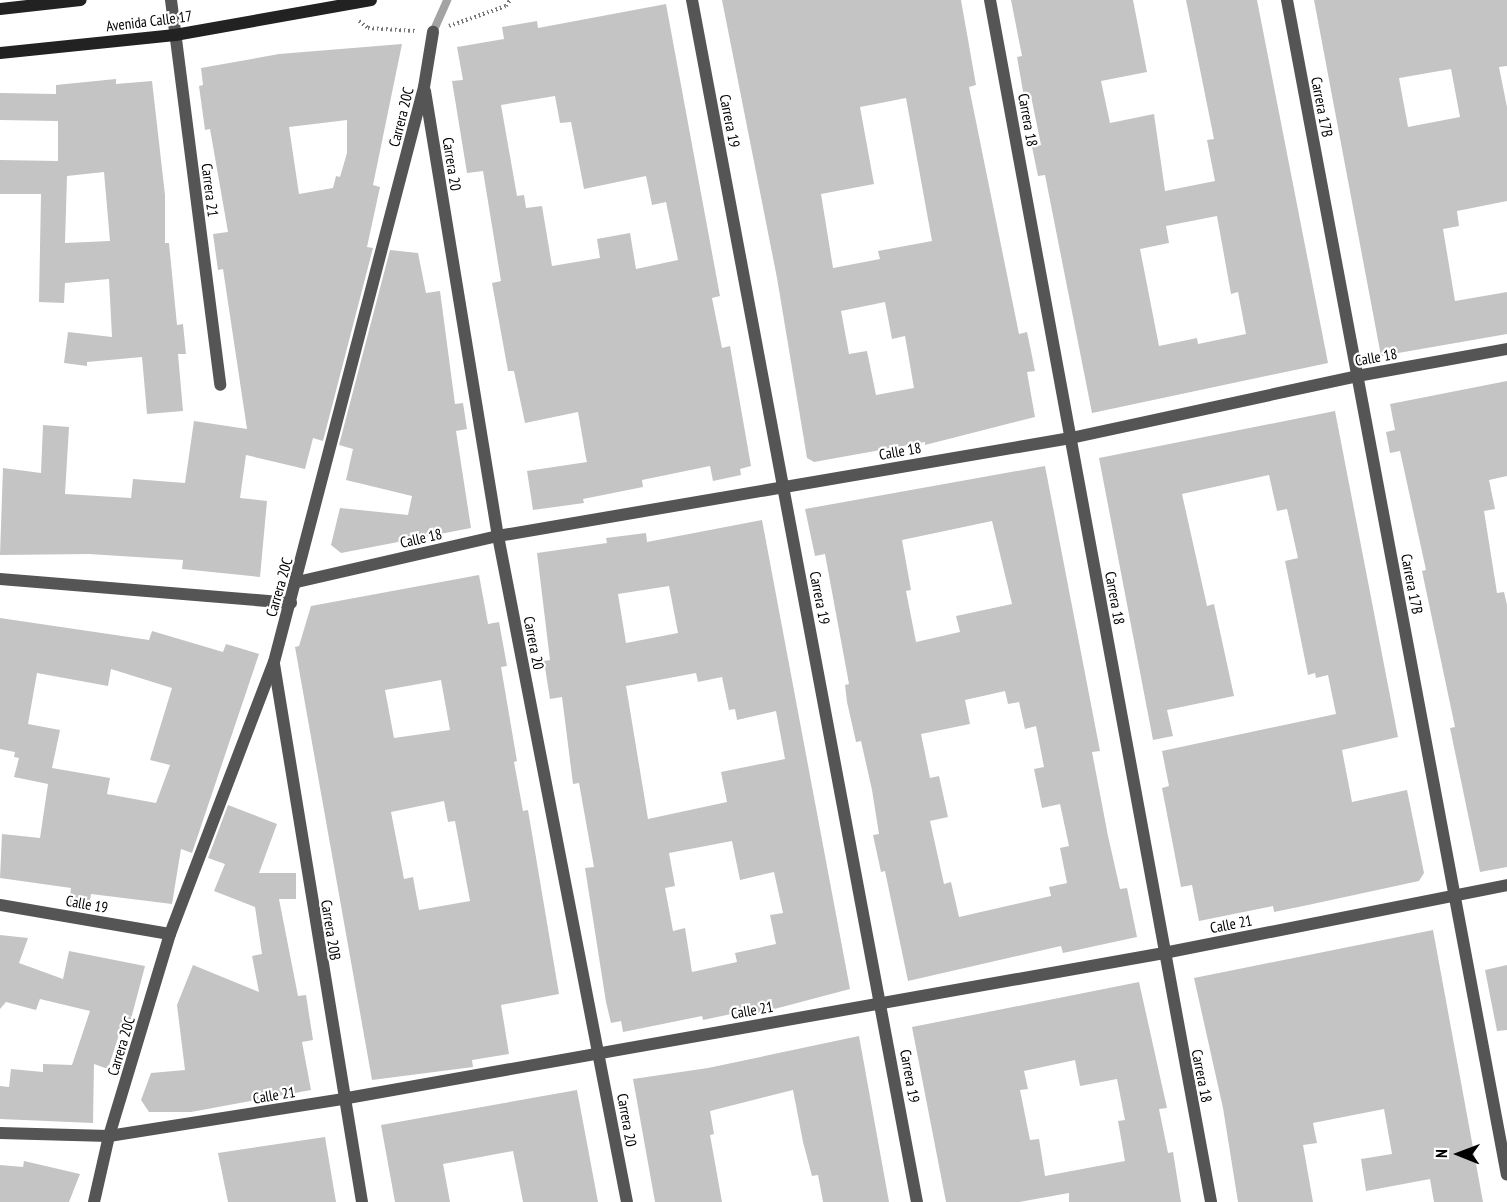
<!DOCTYPE html>
<style>
body{margin:0}
#map{position:relative;width:1507px;height:1202px;overflow:hidden;background:#fff;font-family:"PT Sans Narrow",sans-serif}
div>[style]{position:absolute}
.stream>*{height:8px;margin:-4px;padding:0 4px;transform-origin:4px;border-radius:4px;background:#a3a3a3}
.building>*{inset:0;background:#c4c4c4}
.path>*{height:4px;margin-top:-2px;transform-origin:0;background:repeating-linear-gradient(90deg,#777 0 1.5px,transparent 0 4.5px)}
.street>*{height:12px;margin:-6px;padding:0 6px;transform-origin:6px;border-radius:6px;background:#555}
.secondary>*{height:12px;margin:-6px;padding:0 6px;transform-origin:6px;border-radius:6px;background:#222}
span{translate:-50% -50%;white-space:nowrap;text-align:center;line-height:1.15;-webkit-text-stroke:4.5px #fff;paint-order:stroke}
.street-label{font-size:15px;color:#000}
.north{position:absolute;left:1429px;top:1124px;width:60px;height:60px;-webkit-text-stroke:4px #fff;paint-order:stroke;rotate:271deg;font-size:16px;font-weight:700;line-height:24px;text-align:center;color:#000}
.north::after{content:'';display:block;margin:auto;width:21px;height:27px;background:#000;clip-path:polygon(50% 0,100% 100%,50% 72%,0 100%)}
</style>
<div id="map">
<div class="stream">
<div style="left:433px;top:32px;width:35px;rotate:-66deg"></div>
</div>
<div class="building">
<div style="clip-path:polygon(evenodd,722px 0,961px 0,976px 85px,969px 87px,1019px 334px,1027px 332px,1031px 351px,1035px 371px,1027px 372px,1035px 417px,925px 445px,925px 442px,814px 462px,807px 458px,777px 278px,722px 0,906px 98px,932px 241px,878px 251px,880px 259px,833px 268px,821px 194px,874px 184px,860px 107px,906px 98px,722px 0,885px 302px,892px 339px,905px 336px,914px 388px,876px 395px,867px 351px,849px 354px,841px 311px,885px 302px)"></div>
<div style="clip-path:polygon(evenodd,1011px 0,1133px 0,1147px 72px,1101px 81px,1110px 123px,1154px 114px,1165px 191px,1215px 181px,1207px 140px,1214px 139px,1186px 0,1257px 0,1328px 363px,1092px 413px,1045px 175px,1038px 176px,1032px 147px,1041px 145px,1031px 96px,1024px 97px,1017px 57px,1022px 56px,1011px 0,1217px 216px,1231px 294px,1238px 292px,1246px 334px,1198px 344px,1197px 338px,1159px 346px,1140px 249px,1169px 243px,1166px 226px,1217px 216px)"></div>
<div style="clip-path:polygon(evenodd,1314px 0,1507px 0,1507px 66px,1499px 67px,1507px 107px,1507px 201px,1457px 211px,1459px 226px,1443px 229px,1455px 301px,1507px 292px,1507px 334px,1381px 356px,1314px 0,1451px 69px,1460px 117px,1408px 127px,1399px 78px,1451px 69px)"></div>
<div style="clip-path:polygon(evenodd,666px 4px,720px 296px,712px 298px,722px 348px,730px 346px,751px 466px,740px 469px,741px 475px,713px 481px,710px 466px,642px 480px,643px 487px,583px 499px,584px 503px,533px 510px,527px 471px,587px 462px,586px 458px,578px 412px,525px 423px,514px 371px,508px 371px,492px 283px,501px 281px,483px 171px,467px 173px,452px 81px,463px 80px,457px 47px,504px 39px,502px 27px,537px 21px,538px 28px,666px 4px,555px 96px,560px 123px,571px 122px,584px 189px,646px 176px,652px 205px,666px 202px,678px 260px,636px 269px,630px 233px,597px 239px,600px 258px,552px 266px,542px 206px,526px 208px,524px 195px,517px 196px,501px 105px,555px 96px)"></div>
<div style="clip-path:polygon(evenodd,402px 44px,373px 185px,380px 187px,367px 247px,373px 248px,323px 441px,313px 438px,305px 469px,246px 455px,240px 498px,267px 501px,260px 577px,182px 569px,183px 560px,89px 554px,0 555px,3px 468px,41px 473px,43px 425px,69px 427px,65px 494px,131px 498px,133px 479px,185px 483px,194px 421px,247px 429px,223px 269px,218px 270px,213px 234px,228px 232px,210px 129px,205px 130px,199px 86px,203px 85px,201px 68px,279px 54px,402px 44px,347px 120px,347px 153px,340px 177px,336px 176px,333px 188px,299px 194px,289px 127px,347px 120px)"></div>
<div style="clip-path:polygon(evenodd,116px 79px,116px 84px,152px 81px,165px 195px,165px 243px,169px 243px,177px 325px,183px 324px,186px 354px,178px 354px,183px 411px,147px 414px,142px 357px,87px 362px,87px 366px,64px 363px,68px 332px,112px 337px,109px 279px,65px 283px,64px 303px,39px 302px,41px 194px,0 194px,0 160px,58px 161px,58px 121px,0 120px,0 93px,56px 94px,56px 85px,116px 79px,104px 172px,110px 241px,65px 243px,67px 176px,104px 172px)"></div>
<div style="clip-path:polygon(390px 250px,418px 253px,426px 293px,440px 291px,455px 404px,463px 403px,467px 429px,456px 431px,471px 528px,341px 553px,331px 545px,340px 508px,408px 515px,412px 496px,346px 480px,353px 449px,339px 445px)"></div>
<div style="clip-path:polygon(1507px 381px,1507px 476px,1489px 480px,1495px 509px,1484px 511px,1497px 593px,1504px 592px,1507px 605px,1507px 867px,1480px 872px,1450px 728px,1455px 727px,1422px 571px,1426px 570px,1400px 451px,1390px 453px,1386px 432px,1395px 430px,1390px 404px)"></div>
<div style="clip-path:polygon(1335px 411px,1398px 737px,1342px 750px,1352px 802px,1407px 790px,1424px 873px,1419px 881px,1308px 905px,1274px 912px,1273px 906px,1199px 921px,1192px 885px,1181px 887px,1162px 788px,1169px 786px,1162px 751px,1336px 714px,1328px 675px,1316px 678px,1315px 673px,1308px 675px,1285px 561px,1298px 558px,1287px 509px,1277px 511px,1269px 475px,1182px 494px,1207px 606px,1214px 604px,1234px 696px,1167px 710px,1173px 736px,1153px 740px,1099px 458px)"></div>
<div style="clip-path:polygon(evenodd,1045px 466px,1100px 751px,1092px 752px,1108px 836px,1120px 889px,1127px 888px,1137px 937px,1063px 953px,1061px 946px,908px 981px,885px 871px,881px 872px,873px 835px,879px 834px,872px 790px,861px 741px,856px 742px,847px 702px,845px 685px,849px 684px,825px 554px,815px 556px,805px 509px,1045px 466px,992px 521px,1012px 604px,956px 616px,960px 632px,916px 642px,906px 591px,911px 590px,902px 540px,992px 521px,1045px 466px,1005px 691px,1008px 704px,1019px 702px,1025px 729px,1036px 726px,1044px 767px,1034px 769px,1042px 808px,1060px 804px,1069px 846px,1060px 848px,1067px 883px,1049px 887px,1051px 896px,959px 917px,951px 882px,944px 884px,930px 821px,948px 817px,939px 776px,930px 778px,921px 734px,970px 724px,965px 700px,1005px 691px)"></div>
<div style="clip-path:polygon(evenodd,762px 520px,850px 989px,737px 1019px,736px 1013px,703px 1020px,702px 1016px,623px 1032px,621px 1021px,611px 1023px,606px 1002px,585px 868px,594px 867px,579px 783px,573px 784px,562px 697px,550px 699px,544px 661px,550px 660px,537px 553px,607px 543px,606px 538px,646px 533px,647px 542px,762px 520px,669px 586px,678px 633px,626px 643px,618px 594px,669px 586px,762px 520px,696px 673px,698px 682px,722px 677px,729px 710px,735px 709px,737px 720px,776px 711px,785px 759px,721px 772px,727px 802px,648px 819px,626px 686px,696px 673px,762px 520px,732px 841px,740px 880px,774px 872px,783px 913px,770px 915px,776px 944px,735px 953px,737px 962px,692px 972px,685px 928px,673px 931px,665px 888px,675px 886px,669px 853px,732px 841px)"></div>
<div style="clip-path:polygon(evenodd,479px 575px,488px 624px,499px 622px,507px 666px,501px 667px,517px 761px,514px 762px,523px 811px,528px 810px,559px 994px,501px 1005px,509px 1054px,472px 1060px,473px 1067px,372px 1080px,295px 647px,299px 646px,311px 606px,479px 575px,441px 680px,450px 730px,394px 738px,385px 690px,441px 680px,479px 575px,444px 801px,448px 822px,455px 821px,470px 901px,419px 910px,413px 877px,404px 879px,391px 812px,444px 801px)"></div>
<div style="clip-path:polygon(evenodd,0 618px,149px 640px,152px 631px,223px 652px,226px 644px,259px 654px,192px 853px,181px 849px,172px 904px,91px 894px,89px 907px,69px 904px,71px 888px,0 878px,2px 834px,40px 838px,48px 784px,14px 777px,19px 758px,14px 757px,15px 752px,0 749px,0 618px,111px 669px,172px 688px,150px 760px,170px 765px,156px 803px,107px 794px,110px 778px,52px 768px,60px 730px,28px 724px,37px 673px,108px 686px,111px 669px)"></div>
<div style="clip-path:polygon(228px 805px,277px 824px,259px 873px,296px 873px,296px 899px,279px 899px,298px 996px,306px 995px,313px 1040px,302px 1042px,311px 1090px,191px 1112px,149px 1112px,141px 1100px,151px 1073px,185px 1070px,177px 1005px,193px 965px,259px 992px,252px 956px,262px 954px,255px 907px,214px 891px,225px 864px,208px 858px)"></div>
<div style="clip-path:polygon(1433px 930px,1483px 1202px,1434px 1202px,1430px 1179px,1366px 1191px,1361px 1159px,1392px 1154px,1384px 1109px,1313px 1123px,1317px 1143px,1303px 1145px,1313px 1202px,1238px 1202px,1223px 1108px,1194px 978px)"></div>
<div style="clip-path:polygon(0 935px,28px 938px,19px 963px,63px 979px,69px 951px,145px 966px,131px 1019px,124px 1019px,108px 1069px,94px 1064px,93px 1123px,0 1119px,0 1086px,9px 1087px,11px 1069px,43px 1072px,43px 1064px,72px 1065px,90px 1011px,40px 999px,36px 1010px,6px 1002px,0 1009px)"></div>
<div style="clip-path:polygon(1507px 965px,1507px 1030px,1497px 1031px,1485px 970px)"></div>
<div style="clip-path:polygon(evenodd,1139px 982px,1167px 1108px,1159px 1109px,1168px 1153px,1173px 1152px,1181px 1202px,1069px 1202px,1069px 1193px,1019px 1202px,946px 1202px,912px 1027px,1139px 982px,1075px 1060px,1080px 1086px,1117px 1079px,1125px 1120px,1118px 1121px,1125px 1161px,1045px 1176px,1039px 1139px,1030px 1140px,1020px 1090px,1028px 1089px,1024px 1071px,1075px 1060px)"></div>
<div style="clip-path:polygon(859px 1036px,889px 1202px,823px 1202px,818px 1175px,812px 1176px,803px 1142px,793px 1090px,710px 1111px,714px 1134px,710px 1135px,722px 1202px,655px 1202px,633px 1079px,708px 1068px)"></div>
<div style="clip-path:polygon(577px 1090px,598px 1202px,523px 1202px,513px 1151px,443px 1164px,450px 1202px,395px 1202px,381px 1125px)"></div>
<div style="clip-path:polygon(325px 1137px,336px 1202px,228px 1202px,218px 1153px)"></div>
<div style="clip-path:polygon(24px 1161px,80px 1174px,69px 1202px,0 1202px,0 1165px,23px 1167px)"></div>
</div>
<div class="path">
<div style="left:359px;top:21px;width:11px;rotate:38deg"></div>
<div style="left:368px;top:28px;width:47px;rotate:3.7deg"></div>
<div style="left:449px;top:26px;width:60px;rotate:-19.3deg"></div>
<div style="left:506px;top:6px;width:7px;rotate:-56deg"></div>
</div>
<div class="street">
<div style="left:171px;top:0;width:388px;rotate:82.7deg"></div>
<div style="left:692px;top:0;width:1223px;rotate:79.4deg"></div>
<div style="left:990px;top:0;width:1222px;rotate:79.58deg"></div>
<div style="left:1287px;top:0;width:1195px;rotate:79.4deg"></div>
<div style="left:425px;top:91px;width:451px;rotate:80.7deg"></div>
<div style="left:498px;top:536px;width:678px;rotate:79.04deg"></div>
<div style="left:0;top:579px;width:292px;rotate:4.7deg"></div>
<div style="left:297px;top:582px;width:206px;rotate:-12.9deg"></div>
<div style="left:498px;top:536px;width:581px;rotate:-9.71deg"></div>
<div style="left:1071px;top:438px;width:293px;rotate:-12.2deg"></div>
<div style="left:1357px;top:376px;width:152px;rotate:-10.2deg"></div>
<div style="left:274px;top:664px;width:545px;rotate:80.71deg"></div>
<div style="left:0;top:905px;width:172px;rotate:9.7deg"></div>
<div style="left:0;top:1133px;width:109px;rotate:1.6deg"></div>
<div style="left:109px;top:1136px;width:236px;rotate:-9deg"></div>
<div style="left:342px;top:1099px;width:835px;rotate:-10.07deg"></div>
<div style="left:1164px;top:953px;width:350px;rotate:-11.2deg"></div>
<div style="left:94px;top:1202px;width:68px;rotate:-77.2deg"></div>
<div style="left:109px;top:1136px;width:211px;rotate:-73.2deg"></div>
<div style="left:170px;top:934px;width:291px;rotate:-69.1deg"></div>
<div style="left:274px;top:662px;width:594px;rotate:-75.38deg"></div>
<div style="left:424px;top:87px;width:56px;rotate:-80.7deg"></div>
</div>
<div class="secondary">
<div style="left:0;top:9px;width:81px;rotate:-6.3deg"></div>
<div style="left:0;top:53px;width:176px;rotate:-5.9deg"></div>
<div style="left:175px;top:35px;width:199px;rotate:-10.1deg"></div>
</div>
<div class="street-label">
<span style="left:149px;top:21px;rotate:-7deg">Avenida Calle 17</span>
<span style="left:1322px;top:107px;rotate:79deg">Carrera 17B</span>
<span style="left:401px;top:117px;rotate:-76deg">Carrera 20C</span>
<span style="left:1028px;top:120px;rotate:80deg">Carrera 18</span>
<span style="left:730px;top:121px;rotate:79deg">Carrera 19</span>
<span style="left:452px;top:164px;rotate:81deg">Carrera 20</span>
<span style="left:210px;top:190px;rotate:83deg">Carrera 21</span>
<span style="left:1376px;top:357px;rotate:-10deg">Calle 18</span>
<span style="left:900px;top:451px;rotate:-10deg">Calle 18</span>
<span style="left:421px;top:538px;rotate:-13deg">Calle 18</span>
<span style="left:1412px;top:584px;rotate:79deg">Carrera 17B</span>
<span style="left:279px;top:587px;rotate:-74deg">Carrera 20C</span>
<span style="left:820px;top:598px;rotate:79deg">Carrera 19</span>
<span style="left:1115px;top:598px;rotate:80deg">Carrera 18</span>
<span style="left:534px;top:643px;rotate:79deg">Carrera 20</span>
<span style="left:87px;top:904px;rotate:10deg">Calle 19</span>
<span style="left:1231px;top:924px;rotate:-11deg">Calle 21</span>
<span style="left:331px;top:930px;rotate:81deg">Carrera 20B</span>
<span style="left:752px;top:1010px;rotate:-10deg">Calle 21</span>
<span style="left:121px;top:1046px;rotate:-73deg">Carrera 20C</span>
<span style="left:910px;top:1076px;rotate:80deg">Carrera 19</span>
<span style="left:1202px;top:1076px;rotate:79deg">Carrera 18</span>
<span style="left:274px;top:1095px;rotate:-9deg">Calle 21</span>
<span style="left:627px;top:1120px;rotate:80deg">Carrera 20</span>
</div>
<div class="north">N</div>
</div>
